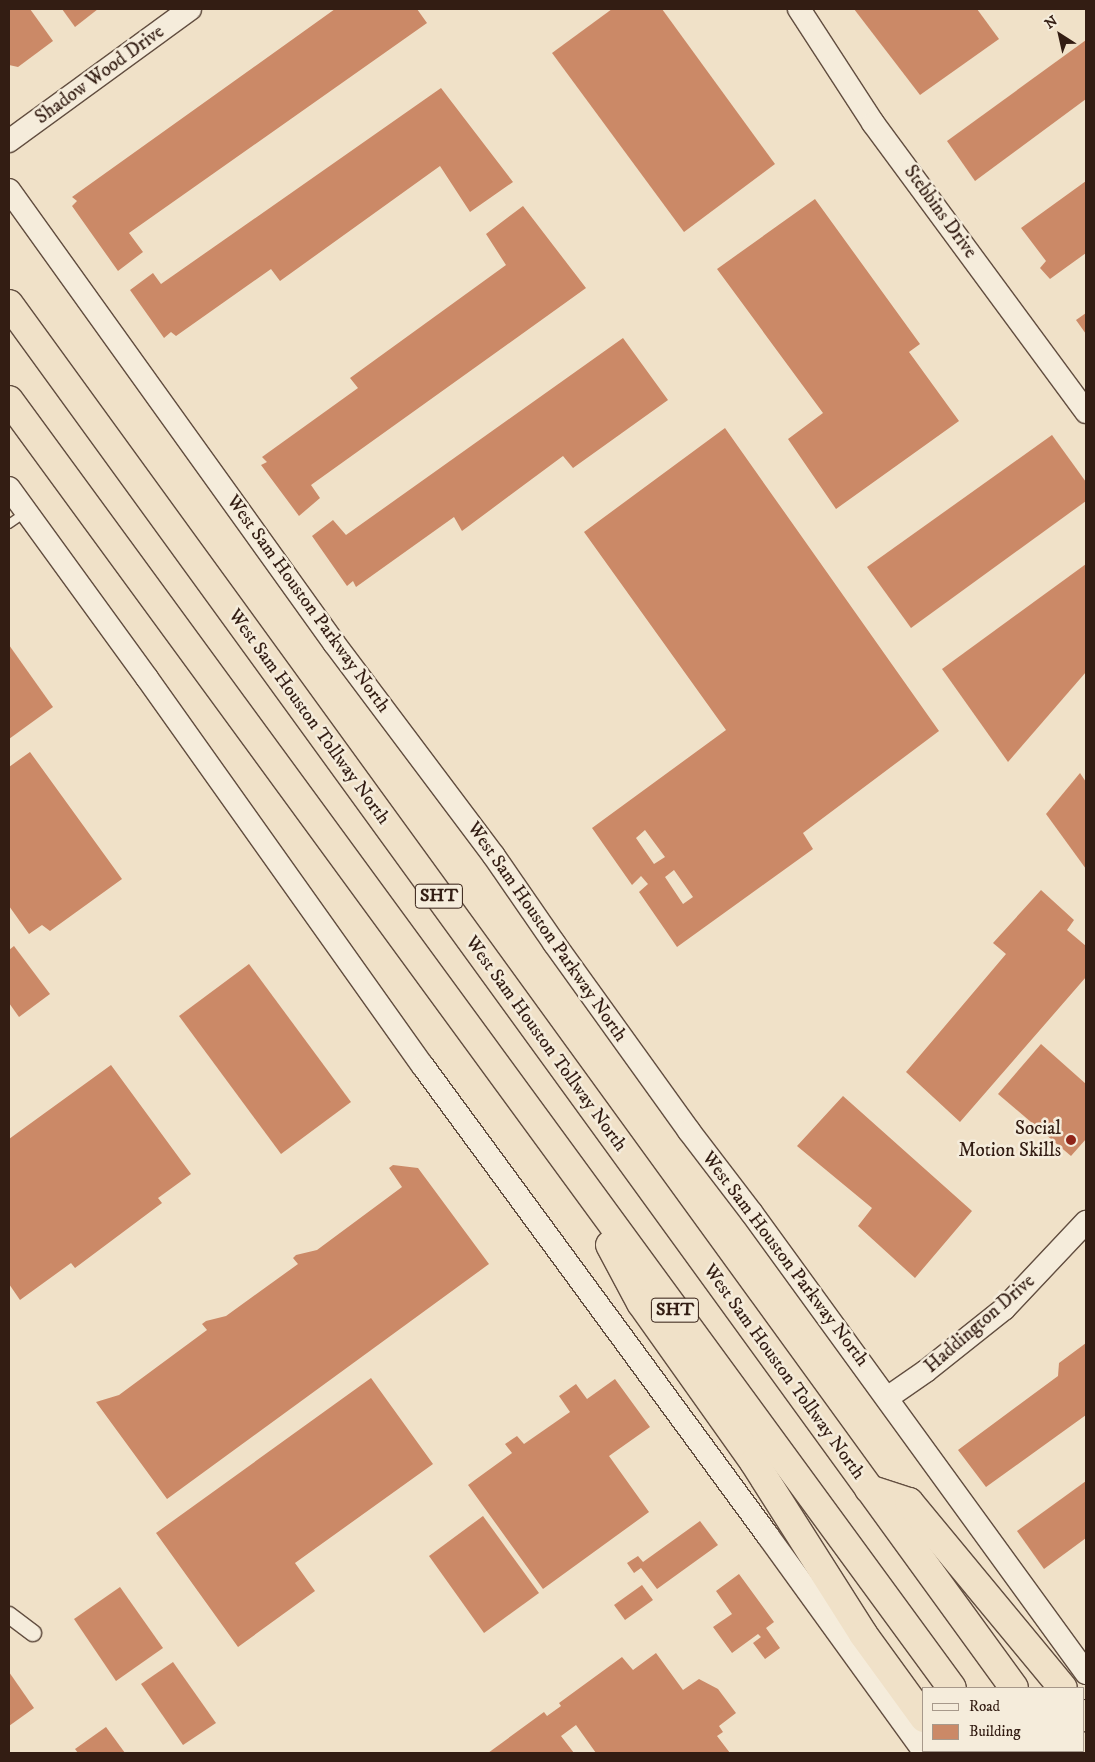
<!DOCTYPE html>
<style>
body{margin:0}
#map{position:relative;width:1095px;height:1762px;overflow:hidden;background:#f0e1c8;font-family:"IM FELL DW Pica",serif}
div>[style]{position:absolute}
.building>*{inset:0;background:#cb8967}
.roads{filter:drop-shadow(1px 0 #624e40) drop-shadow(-1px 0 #624e40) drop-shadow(0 1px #624e40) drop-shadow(0 -1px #624e40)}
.lane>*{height:8px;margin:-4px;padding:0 4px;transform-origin:4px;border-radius:4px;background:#f5ecdb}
.street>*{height:16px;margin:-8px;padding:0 8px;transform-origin:8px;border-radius:8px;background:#f5ecdb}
.secondary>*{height:22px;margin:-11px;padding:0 11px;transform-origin:11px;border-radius:11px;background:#f5ecdb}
.highway>*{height:28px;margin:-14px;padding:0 14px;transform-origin:14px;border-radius:14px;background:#f0e1c8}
.dots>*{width:14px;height:14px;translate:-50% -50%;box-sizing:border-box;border:2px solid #f5ecdb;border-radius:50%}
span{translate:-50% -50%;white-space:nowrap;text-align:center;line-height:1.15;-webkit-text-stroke:5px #f5ecdb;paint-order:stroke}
.shield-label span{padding:1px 4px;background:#f5ecdb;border:1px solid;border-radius:4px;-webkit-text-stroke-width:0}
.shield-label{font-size:18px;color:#331d13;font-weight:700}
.street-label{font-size:19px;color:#331d13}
.poi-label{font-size:19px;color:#331d13}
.right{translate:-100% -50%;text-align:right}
.frame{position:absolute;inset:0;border:10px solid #331d13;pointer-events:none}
.legend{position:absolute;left:922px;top:1687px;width:162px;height:65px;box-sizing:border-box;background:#f5ecdb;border:1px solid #a7998b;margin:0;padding:6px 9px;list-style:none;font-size:15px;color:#331d13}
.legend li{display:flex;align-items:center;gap:10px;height:25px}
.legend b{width:25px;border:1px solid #a7998b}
.north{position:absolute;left:1035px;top:10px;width:50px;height:50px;-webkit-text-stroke:4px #f5ecdb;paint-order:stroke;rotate:325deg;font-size:14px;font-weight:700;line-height:20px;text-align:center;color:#331d13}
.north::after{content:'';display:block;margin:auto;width:18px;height:22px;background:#331d13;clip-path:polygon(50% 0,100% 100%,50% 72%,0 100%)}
</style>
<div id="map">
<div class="building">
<div style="clip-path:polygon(9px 9px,30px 9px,53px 41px,18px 67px,9px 65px)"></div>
<div style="clip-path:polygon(62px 9px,98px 9px,75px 27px)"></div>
<div style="clip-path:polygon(335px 9px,417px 9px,427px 23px,129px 233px,143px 252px,118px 271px,72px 206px,77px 201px,72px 197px)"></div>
<div style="clip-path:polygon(612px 9px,662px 9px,775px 164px,684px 232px,552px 53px)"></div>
<div style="clip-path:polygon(854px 9px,977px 9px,999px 39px,920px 95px)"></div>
<div style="clip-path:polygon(1086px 40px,1086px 99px,975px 181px,947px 141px)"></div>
<div style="clip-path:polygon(441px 88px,513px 182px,470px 212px,440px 166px,280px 281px,271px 269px,176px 336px,171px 332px,164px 338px,130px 290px,153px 273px,161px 284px)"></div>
<div style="clip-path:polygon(1086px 181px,1086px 253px,1050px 279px,1040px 268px,1046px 261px,1021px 228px)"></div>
<div style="clip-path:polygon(815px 199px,920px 344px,909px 352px,959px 421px,836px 509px,788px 439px,823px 413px,717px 269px)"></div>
<div style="clip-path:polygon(523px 206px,586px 288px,311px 485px,320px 498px,299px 516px,261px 465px,267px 462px,262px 457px,358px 388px,350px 378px,506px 265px,486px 234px)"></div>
<div style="clip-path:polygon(1086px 313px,1086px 334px,1076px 320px)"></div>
<div style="clip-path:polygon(623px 338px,668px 400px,573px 468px,563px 456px,462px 531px,454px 517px,356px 587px,353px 581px,347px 586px,312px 536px,333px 520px,346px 535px)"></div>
<div style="clip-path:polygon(evenodd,725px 428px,939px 731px,803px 833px,813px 849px,677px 947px,639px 892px,648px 884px,641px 876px,632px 885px,592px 828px,726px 730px,584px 532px,725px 428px,645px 830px,665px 857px,654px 864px,636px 838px,645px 830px,725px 428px,674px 870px,693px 897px,683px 904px,665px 877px,674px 870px)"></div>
<div style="clip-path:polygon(1052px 435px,1086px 482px,1086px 501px,911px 628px,867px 567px)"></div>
<div style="clip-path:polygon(1086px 564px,1086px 672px,1008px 762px,942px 669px)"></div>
<div style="clip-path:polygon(9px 645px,53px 707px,9px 739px)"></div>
<div style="clip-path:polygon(30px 752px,122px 879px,50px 931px,42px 925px,29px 934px,9px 906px,9px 767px)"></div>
<div style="clip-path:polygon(1080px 773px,1086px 782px,1086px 869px,1046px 814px)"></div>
<div style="clip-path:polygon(1041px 890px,1074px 920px,1067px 930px,1086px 946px,1086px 977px,960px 1122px,906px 1072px,1006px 954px,993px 943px)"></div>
<div style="clip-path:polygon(14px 946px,50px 994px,19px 1017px,9px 1003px,9px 950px)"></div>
<div style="clip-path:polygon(249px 964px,351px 1102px,281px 1154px,179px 1016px)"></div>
<div style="clip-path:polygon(1041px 1044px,1086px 1084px,1086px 1139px,1071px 1156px,998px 1094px)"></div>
<div style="clip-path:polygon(111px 1065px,191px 1174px,158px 1198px,162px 1203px,75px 1268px,71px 1263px,20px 1300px,9px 1284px,9px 1139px)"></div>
<div style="clip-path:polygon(843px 1096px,972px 1211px,915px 1278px,858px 1226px,872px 1208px,797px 1146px)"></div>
<div style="clip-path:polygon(393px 1165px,418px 1168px,489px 1264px,167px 1499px,96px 1402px,119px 1395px,207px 1330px,202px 1324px,206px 1321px,226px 1316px,298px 1264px,293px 1258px,296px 1255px,317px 1250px,402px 1187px,389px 1168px)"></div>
<div style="clip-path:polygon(1086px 1343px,1086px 1415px,986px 1487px,958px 1450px,1058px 1376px,1059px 1363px)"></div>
<div style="clip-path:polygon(371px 1378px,433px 1464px,295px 1563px,315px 1591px,238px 1647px,156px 1533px)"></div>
<div style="clip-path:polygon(615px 1379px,650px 1427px,609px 1456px,649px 1512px,543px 1589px,468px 1485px,512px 1453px,505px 1444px,517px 1436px,524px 1444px,570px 1412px,559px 1396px,576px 1384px,587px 1399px)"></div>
<div style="clip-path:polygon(1086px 1481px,1086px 1538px,1044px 1569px,1017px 1531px)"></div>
<div style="clip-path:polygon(483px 1516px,539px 1593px,484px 1633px,429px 1556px)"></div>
<div style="clip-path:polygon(700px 1521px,718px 1545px,657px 1589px,641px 1568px,634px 1573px,627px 1563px,638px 1556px,643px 1562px)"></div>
<div style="clip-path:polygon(739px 1574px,774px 1622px,766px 1628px,780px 1648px,765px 1659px,753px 1643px,761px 1637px,758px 1634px,732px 1653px,713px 1627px,732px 1614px,716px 1591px)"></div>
<div style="clip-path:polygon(642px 1585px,653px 1600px,625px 1620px,614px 1605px)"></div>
<div style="clip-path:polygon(120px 1587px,163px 1648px,116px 1681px,74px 1619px)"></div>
<div style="clip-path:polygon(656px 1653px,683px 1690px,699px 1679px,718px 1689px,736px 1713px,719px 1726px,723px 1732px,717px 1736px,730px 1753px,596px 1753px,576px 1725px,561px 1736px,574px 1753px,488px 1753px,544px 1712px,547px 1716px,561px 1706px,559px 1703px,622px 1657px,633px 1670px)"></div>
<div style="clip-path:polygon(173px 1662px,216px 1723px,183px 1745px,141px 1684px)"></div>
<div style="clip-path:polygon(9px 1672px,34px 1708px,9px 1726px)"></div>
<div style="clip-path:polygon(106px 1727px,125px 1753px,78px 1753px,75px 1749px)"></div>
</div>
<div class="roads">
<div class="lane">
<div style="left:9px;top:524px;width:19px;rotate:-35deg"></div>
</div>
<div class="street">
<div style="left:9px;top:1615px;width:30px;rotate:37deg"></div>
</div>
<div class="secondary">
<div style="left:799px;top:9px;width:136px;rotate:57deg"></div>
<div style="left:873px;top:123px;width:359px;rotate:53.6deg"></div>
<div style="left:9px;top:141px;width:224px;rotate:-36.1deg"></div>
<div style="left:9px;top:190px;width:558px;rotate:54.34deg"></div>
<div style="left:334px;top:643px;width:266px;rotate:53.1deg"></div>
<div style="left:494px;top:856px;width:106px;rotate:55.4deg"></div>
<div style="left:554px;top:943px;width:231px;rotate:54.3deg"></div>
<div style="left:689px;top:1131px;width:102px;rotate:52.6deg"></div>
<div style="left:751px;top:1212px;width:570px;rotate:53.99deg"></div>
<div style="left:9px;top:488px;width:235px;rotate:54deg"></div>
<div style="left:147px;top:678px;width:476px;rotate:54.6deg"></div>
<div style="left:423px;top:1066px;width:583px;rotate:53.72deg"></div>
<div style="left:768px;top:1536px;width:268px;rotate:54.1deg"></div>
<div style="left:887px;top:1398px;width:47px;rotate:-34.7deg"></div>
<div style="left:926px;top:1371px;width:100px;rotate:-38.5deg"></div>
<div style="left:1004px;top:1309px;width:120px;rotate:-46.7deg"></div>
</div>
<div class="highway">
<div style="left:9px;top:304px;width:1710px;rotate:54.01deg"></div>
<div style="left:9px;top:400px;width:1596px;rotate:53.79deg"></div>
<div style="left:610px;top:1245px;width:66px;rotate:61.9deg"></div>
<div style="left:641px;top:1303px;width:195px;rotate:54.6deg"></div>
<div style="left:754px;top:1462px;width:204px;rotate:57.6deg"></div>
<div style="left:863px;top:1634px;width:104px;rotate:54deg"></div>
<div style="left:869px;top:1489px;width:42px;rotate:18deg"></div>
<div style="left:909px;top:1502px;width:241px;rotate:50.4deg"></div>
<div style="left:1084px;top:1714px;width:4px;rotate:56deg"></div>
<div style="left:947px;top:1751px;width:3px;rotate:45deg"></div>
<div style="left:998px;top:1751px;width:3px;rotate:45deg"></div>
<div style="left:1059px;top:1751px;width:3px;rotate:45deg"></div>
</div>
</div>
<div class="dots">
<div style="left:1071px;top:1140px;background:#8f2418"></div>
</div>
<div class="shield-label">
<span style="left:439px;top:896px">SHT</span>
<span style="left:675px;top:1310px">SHT</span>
</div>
<div class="street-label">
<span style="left:100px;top:75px;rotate:-36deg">Shadow Wood Drive</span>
<span style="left:940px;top:212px;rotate:54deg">Stebbins Drive</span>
<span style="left:308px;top:604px;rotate:54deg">West Sam Houston Parkway North</span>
<span style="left:309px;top:717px;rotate:54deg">West Sam Houston Tollway North</span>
<span style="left:547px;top:932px;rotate:55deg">West Sam Houston Parkway North</span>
<span style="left:546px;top:1044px;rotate:54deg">West Sam Houston Tollway North</span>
<span style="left:785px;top:1259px;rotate:53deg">West Sam Houston Parkway North</span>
<span style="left:980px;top:1324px;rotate:-41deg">Haddington Drive</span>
<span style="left:784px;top:1372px;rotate:54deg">West Sam Houston Tollway North</span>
</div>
<div class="poi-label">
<span class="right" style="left:1061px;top:1140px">Social<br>Motion Skills</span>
</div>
<div class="frame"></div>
<ul class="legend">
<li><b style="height:6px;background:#f5ecdb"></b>Road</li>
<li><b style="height:14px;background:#cb8967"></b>Building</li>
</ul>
<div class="north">N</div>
</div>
